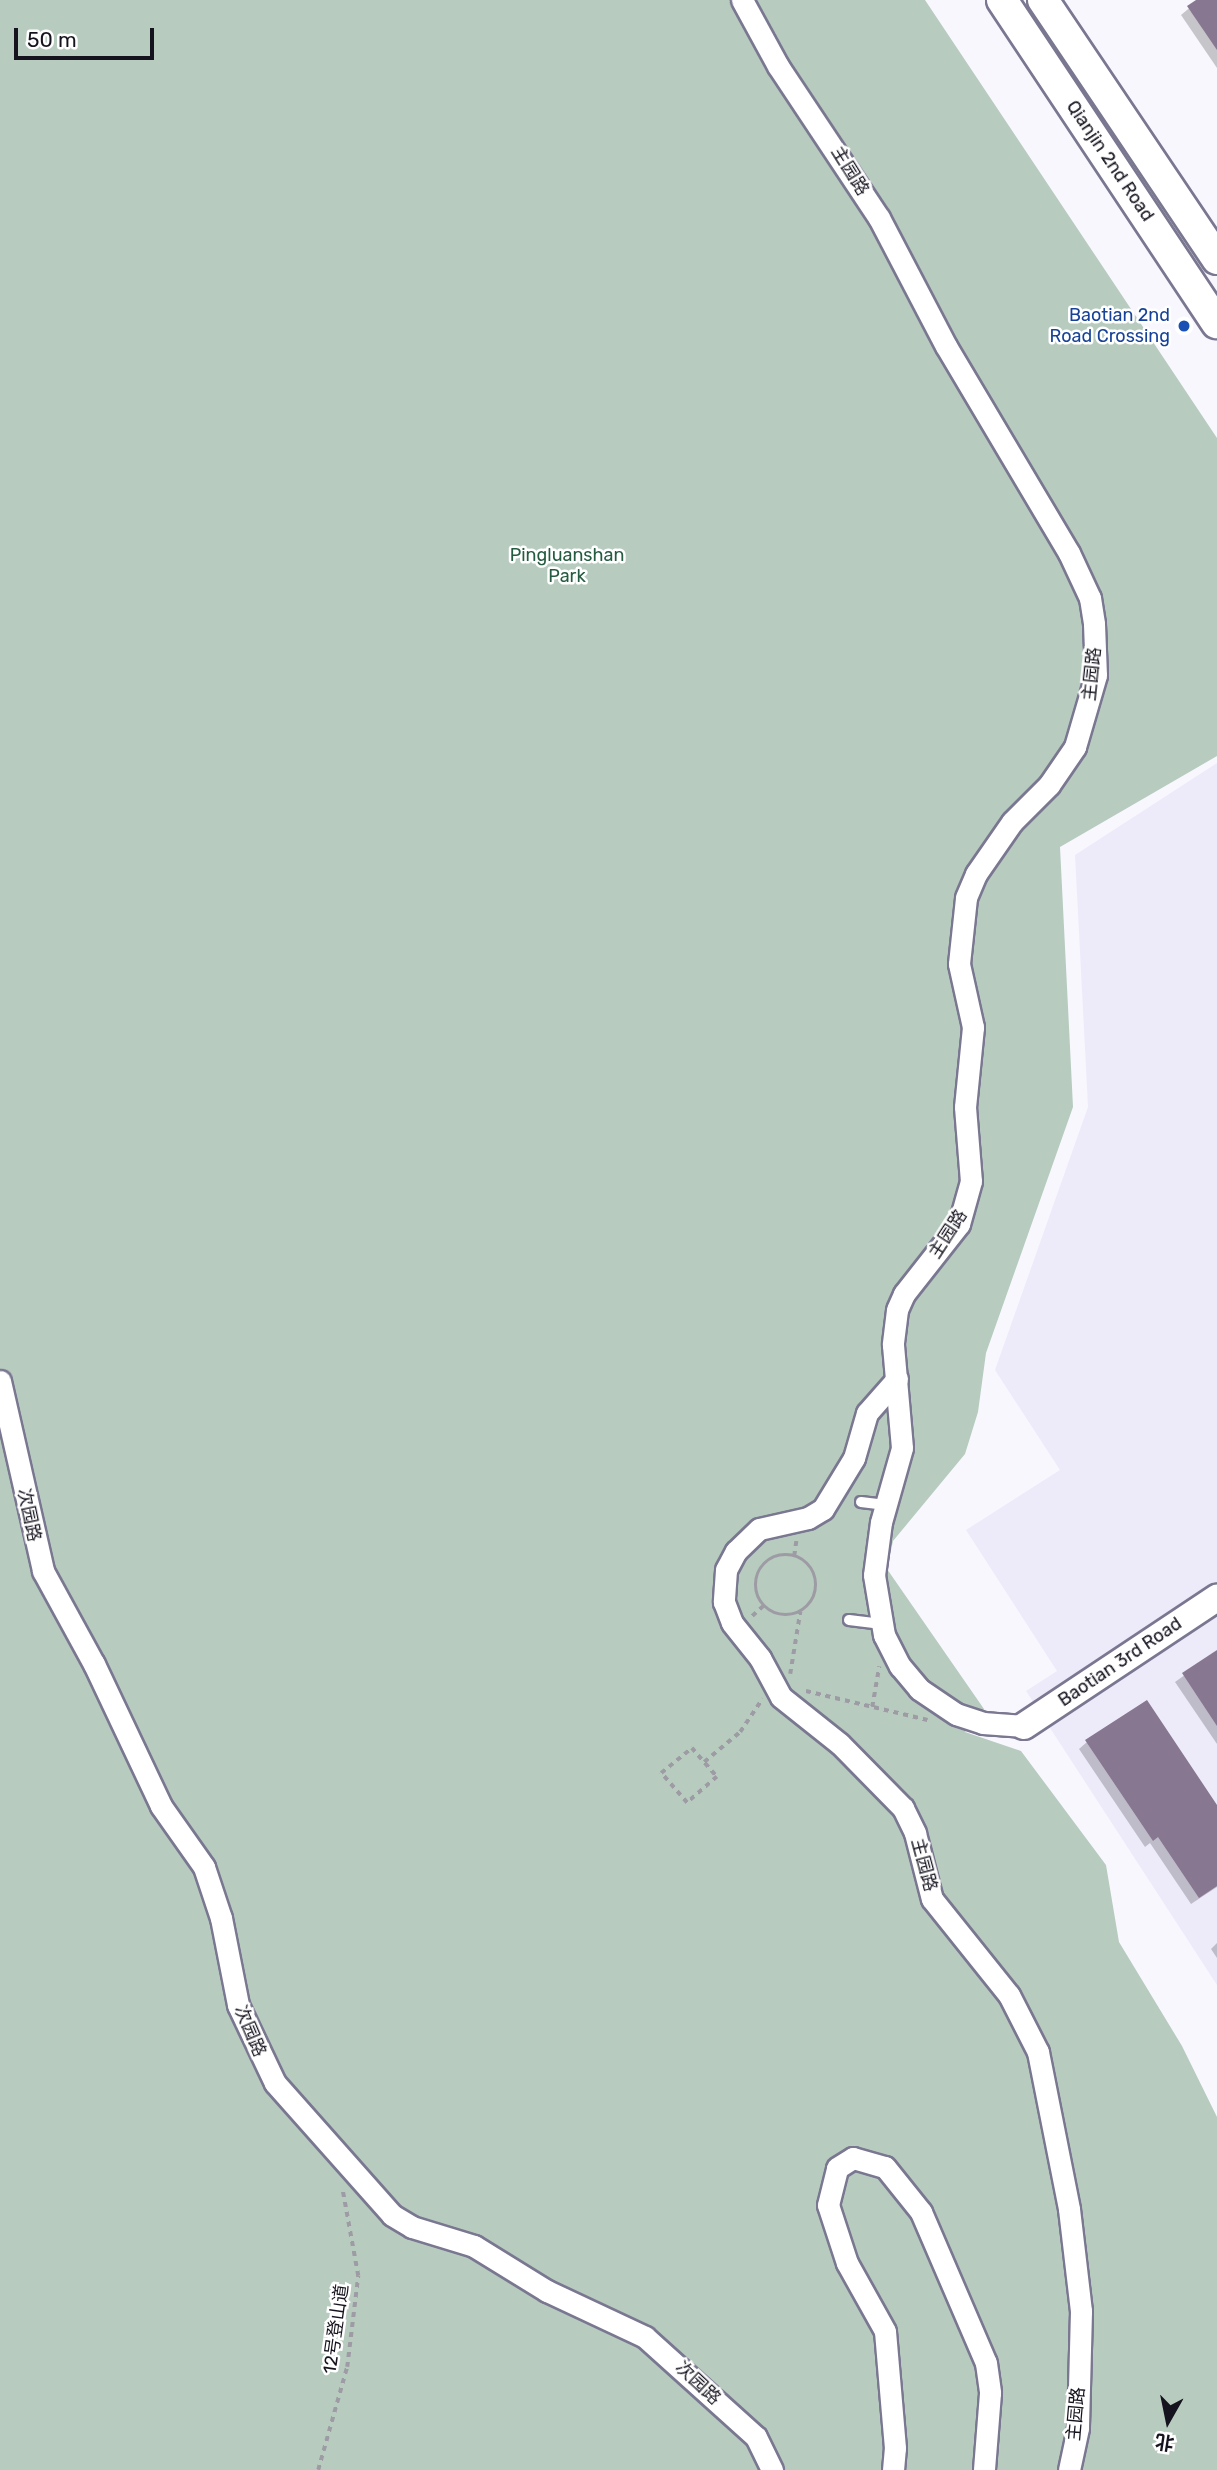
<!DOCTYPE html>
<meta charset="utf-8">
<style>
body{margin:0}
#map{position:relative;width:1217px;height:2470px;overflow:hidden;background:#f8f7fd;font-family:Rubik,"Noto Sans SC",sans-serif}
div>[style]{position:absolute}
.built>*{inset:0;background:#edebfa}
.green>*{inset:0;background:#b7cbbf}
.shadow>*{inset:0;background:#0003}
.building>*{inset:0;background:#877791}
.path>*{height:3.5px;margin-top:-1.75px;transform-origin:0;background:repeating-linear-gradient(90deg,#9d9ba3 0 5px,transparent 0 10px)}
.path>.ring{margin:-1.75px;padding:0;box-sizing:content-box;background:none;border:3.5px solid #9d9ba3;border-radius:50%}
.roads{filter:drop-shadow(2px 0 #7a7791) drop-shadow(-2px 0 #7a7791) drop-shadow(0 2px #7a7791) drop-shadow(0 -2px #7a7791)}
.service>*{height:10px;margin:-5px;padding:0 5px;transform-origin:5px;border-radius:5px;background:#fff}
.minor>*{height:21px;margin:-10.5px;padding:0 10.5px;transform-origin:10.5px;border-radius:10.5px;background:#fff}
.tertiary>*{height:26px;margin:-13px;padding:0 13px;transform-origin:13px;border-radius:13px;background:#fff}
.secondary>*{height:30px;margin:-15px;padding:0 15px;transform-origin:15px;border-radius:15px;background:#fff}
.dots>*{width:19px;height:19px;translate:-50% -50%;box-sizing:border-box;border:4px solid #fff;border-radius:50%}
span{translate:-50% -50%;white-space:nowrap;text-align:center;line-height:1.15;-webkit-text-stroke:5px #fff;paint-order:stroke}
.street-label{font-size:18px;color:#15131d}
.transit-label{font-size:18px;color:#164399}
.right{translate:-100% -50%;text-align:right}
.park-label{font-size:18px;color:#255c41}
.north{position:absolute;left:1133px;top:2386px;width:70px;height:70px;-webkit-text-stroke:5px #fff;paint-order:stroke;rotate:189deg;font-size:19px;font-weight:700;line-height:28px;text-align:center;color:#15131d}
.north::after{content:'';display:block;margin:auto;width:24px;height:32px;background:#15131d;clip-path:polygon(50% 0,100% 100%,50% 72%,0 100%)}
.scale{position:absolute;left:14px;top:28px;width:140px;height:32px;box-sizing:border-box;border:4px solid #15131d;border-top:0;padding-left:9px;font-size:21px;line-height:24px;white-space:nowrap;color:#15131d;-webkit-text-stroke:5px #fff;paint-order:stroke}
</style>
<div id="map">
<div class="built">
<div style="clip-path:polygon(1217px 763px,1217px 1985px,1026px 1691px,1057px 1671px,966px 1530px,1060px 1470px,995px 1370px,1088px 1107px,1075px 855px)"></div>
</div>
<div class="green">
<div style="clip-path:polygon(0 0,925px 0,1217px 438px,1217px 756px,1060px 847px,1073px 1107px,986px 1353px,978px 1412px,965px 1454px,893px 1541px,887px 1569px,984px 1709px,965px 1732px,1021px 1751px,1106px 1865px,1119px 1942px,1182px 2046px,1217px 2117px,1217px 2470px,0 2470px)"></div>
</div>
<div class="shadow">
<div style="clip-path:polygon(1199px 0,1217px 0,1217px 68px,1181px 15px)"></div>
<div style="clip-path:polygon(1217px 1652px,1217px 1744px,1175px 1682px)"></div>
<div style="clip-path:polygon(1087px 1742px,1217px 1808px,1217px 1887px,1191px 1904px,1150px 1843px,1145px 1847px,1079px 1749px)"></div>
<div style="clip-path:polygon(1217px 1943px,1217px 1958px,1211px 1949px)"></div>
</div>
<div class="building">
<div style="clip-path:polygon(1196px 0,1217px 0,1217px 50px,1187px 6px)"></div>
<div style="clip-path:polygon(1217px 1650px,1217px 1726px,1182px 1673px)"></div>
<div style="clip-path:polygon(1147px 1700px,1217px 1805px,1217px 1886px,1199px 1898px,1158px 1837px,1153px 1841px,1085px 1740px)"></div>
</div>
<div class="path">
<div class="ring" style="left:756px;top:1555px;width:56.5px;height:56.5px"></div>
<div style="left:794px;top:1556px;width:15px;rotate:-82deg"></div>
<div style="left:752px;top:1616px;width:15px;rotate:-42deg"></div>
<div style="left:790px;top:1674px;width:63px;rotate:-80.8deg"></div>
<div style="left:806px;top:1691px;width:125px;rotate:13.4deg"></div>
<div style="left:872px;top:1707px;width:41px;rotate:-80.1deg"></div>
<div style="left:692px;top:1748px;width:38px;rotate:49deg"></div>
<div style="left:717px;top:1777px;width:40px;rotate:139deg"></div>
<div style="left:687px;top:1803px;width:40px;rotate:-131deg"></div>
<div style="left:661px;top:1773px;width:40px;rotate:-39deg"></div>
<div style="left:704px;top:1762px;width:47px;rotate:-39.8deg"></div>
<div style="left:740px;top:1732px;width:40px;rotate:-56deg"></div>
<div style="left:318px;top:2470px;width:107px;rotate:-74.3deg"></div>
<div style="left:347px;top:2367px;width:92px;rotate:-83.1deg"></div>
<div style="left:358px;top:2276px;width:89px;rotate:-100.3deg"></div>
</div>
<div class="roads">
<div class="service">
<div style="left:861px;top:1502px;width:25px;rotate:7deg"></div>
<div style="left:849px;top:1620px;width:31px;rotate:7deg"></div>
</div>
<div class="minor">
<div style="left:742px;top:0;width:75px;rotate:61.4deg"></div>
<div style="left:778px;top:66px;width:182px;rotate:56.4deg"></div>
<div style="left:879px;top:218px;width:144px;rotate:62.4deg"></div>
<div style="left:946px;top:346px;width:241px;rotate:59.3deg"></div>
<div style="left:1069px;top:553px;width:50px;rotate:65deg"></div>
<div style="left:1090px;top:598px;width:26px;rotate:81deg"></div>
<div style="left:1094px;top:624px;width:51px;rotate:87.8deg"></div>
<div style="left:1096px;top:675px;width:75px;rotate:106.3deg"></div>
<div style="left:1075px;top:747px;width:46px;rotate:124.4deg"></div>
<div style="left:1049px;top:785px;width:52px;rotate:135deg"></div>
<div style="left:1012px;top:822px;width:63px;rotate:124.7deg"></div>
<div style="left:976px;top:874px;width:26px;rotate:113deg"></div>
<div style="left:966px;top:898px;width:66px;rotate:96.1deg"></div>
<div style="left:959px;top:964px;width:65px;rotate:77.5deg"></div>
<div style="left:973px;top:1027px;width:80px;rotate:95.7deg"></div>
<div style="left:965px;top:1107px;width:74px;rotate:85.4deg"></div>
<div style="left:971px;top:1181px;width:45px;rotate:105.6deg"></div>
<div style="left:959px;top:1224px;width:89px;rotate:128.2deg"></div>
<div style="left:904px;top:1294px;width:17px;rotate:114deg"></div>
<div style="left:897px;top:1310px;width:35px;rotate:97deg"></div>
<div style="left:893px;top:1345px;width:103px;rotate:85deg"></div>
<div style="left:902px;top:1448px;width:77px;rotate:105.8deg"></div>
<div style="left:881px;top:1522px;width:53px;rotate:97.5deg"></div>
<div style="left:874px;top:1575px;width:61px;rotate:80.5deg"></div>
<div style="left:884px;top:1635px;width:35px;rotate:63deg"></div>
<div style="left:900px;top:1666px;width:30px;rotate:50deg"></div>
<div style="left:919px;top:1689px;width:45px;rotate:34deg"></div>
<div style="left:956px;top:1714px;width:28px;rotate:18deg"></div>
<div style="left:983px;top:1723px;width:41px;rotate:4.2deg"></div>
<div style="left:897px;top:1379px;width:45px;rotate:131.4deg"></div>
<div style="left:867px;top:1413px;width:47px;rotate:106.1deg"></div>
<div style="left:854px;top:1458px;width:60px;rotate:121.3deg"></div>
<div style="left:823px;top:1509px;width:17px;rotate:149deg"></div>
<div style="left:808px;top:1518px;width:50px;rotate:167.3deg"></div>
<div style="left:759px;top:1529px;width:32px;rotate:136deg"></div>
<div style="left:736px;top:1551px;width:21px;rotate:118deg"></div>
<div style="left:726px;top:1570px;width:32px;rotate:94deg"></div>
<div style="left:724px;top:1602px;width:22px;rotate:69deg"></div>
<div style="left:732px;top:1623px;width:45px;rotate:51.3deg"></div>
<div style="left:760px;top:1658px;width:44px;rotate:61.7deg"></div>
<div style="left:781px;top:1697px;width:75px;rotate:38.5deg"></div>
<div style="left:840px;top:1744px;width:90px;rotate:45.5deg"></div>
<div style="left:903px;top:1808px;width:28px;rotate:64deg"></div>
<div style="left:915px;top:1833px;width:68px;rotate:75.6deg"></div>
<div style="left:932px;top:1899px;width:123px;rotate:51.3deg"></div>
<div style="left:1009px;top:1995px;width:64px;rotate:63deg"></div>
<div style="left:1038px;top:2052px;width:160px;rotate:78.8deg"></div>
<div style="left:1069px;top:2209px;width:103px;rotate:83.3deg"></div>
<div style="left:1081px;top:2311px;width:117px;rotate:91.5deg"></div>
<div style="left:1078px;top:2428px;width:43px;rotate:102.1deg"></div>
<div style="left:0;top:1381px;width:195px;rotate:77.2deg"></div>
<div style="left:43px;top:1571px;width:106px;rotate:61.3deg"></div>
<div style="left:94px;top:1664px;width:157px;rotate:64.7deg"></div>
<div style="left:161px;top:1806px;width:75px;rotate:54.8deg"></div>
<div style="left:204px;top:1867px;width:54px;rotate:71.6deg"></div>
<div style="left:221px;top:1918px;width:89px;rotate:78.9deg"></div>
<div style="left:238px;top:2005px;width:86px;rotate:64.6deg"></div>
<div style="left:275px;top:2083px;width:176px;rotate:48.4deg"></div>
<div style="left:392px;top:2215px;width:23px;rotate:31deg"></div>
<div style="left:412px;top:2227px;width:65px;rotate:17deg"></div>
<div style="left:474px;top:2246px;width:86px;rotate:31.7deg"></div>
<div style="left:547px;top:2291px;width:108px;rotate:25.1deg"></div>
<div style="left:645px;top:2337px;width:149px;rotate:42deg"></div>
<div style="left:756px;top:2437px;width:37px;rotate:64deg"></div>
<div style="left:893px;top:2470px;width:22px;rotate:-85deg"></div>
<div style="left:895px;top:2448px;width:117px;rotate:-94.9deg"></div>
<div style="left:885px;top:2331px;width:78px;rotate:-119.2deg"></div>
<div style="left:847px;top:2263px;width:61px;rotate:-108.1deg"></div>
<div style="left:828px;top:2205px;width:38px;rotate:-76deg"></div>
<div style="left:837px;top:2168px;width:19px;rotate:-32deg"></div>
<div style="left:853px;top:2158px;width:33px;rotate:16deg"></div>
<div style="left:885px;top:2167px;width:58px;rotate:51.3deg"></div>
<div style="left:921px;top:2212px;width:164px;rotate:66.7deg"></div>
<div style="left:986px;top:2363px;width:30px;rotate:82deg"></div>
<div style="left:990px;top:2393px;width:77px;rotate:94.5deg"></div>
</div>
<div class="tertiary">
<div style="left:1024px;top:1726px;width:232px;rotate:-33.6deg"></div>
</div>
<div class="secondary">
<div style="left:1002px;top:0;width:388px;rotate:56.4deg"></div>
<div style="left:1043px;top:0;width:312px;rotate:56.1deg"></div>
</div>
</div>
<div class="dots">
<div style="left:1184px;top:326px;background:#1a4fb4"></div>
</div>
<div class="street-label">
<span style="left:1110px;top:161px;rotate:56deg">Qianjin 2nd Road</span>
<span style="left:850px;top:171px;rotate:58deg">主园路</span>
<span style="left:1092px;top:674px;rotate:-84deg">主园路</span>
<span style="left:948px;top:1234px;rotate:-57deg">主园路</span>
<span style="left:29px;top:1515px;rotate:78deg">次园路</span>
<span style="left:1120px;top:1662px;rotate:-34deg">Baotian 3rd Road</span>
<span style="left:924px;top:1865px;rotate:75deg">主园路</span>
<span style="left:250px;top:2031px;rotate:67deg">次园路</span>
<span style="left:336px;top:2329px;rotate:-82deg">12号登山道</span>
<span style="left:698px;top:2383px;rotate:43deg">次园路</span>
<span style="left:1076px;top:2414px;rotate:-85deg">主园路</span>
</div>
<div class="transit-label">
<span class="right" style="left:1170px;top:326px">Baotian 2nd<br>Road Crossing</span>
</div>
<div class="park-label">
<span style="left:567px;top:566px">Pingluanshan<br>Park</span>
</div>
<div class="north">北</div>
<div class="scale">50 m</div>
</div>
